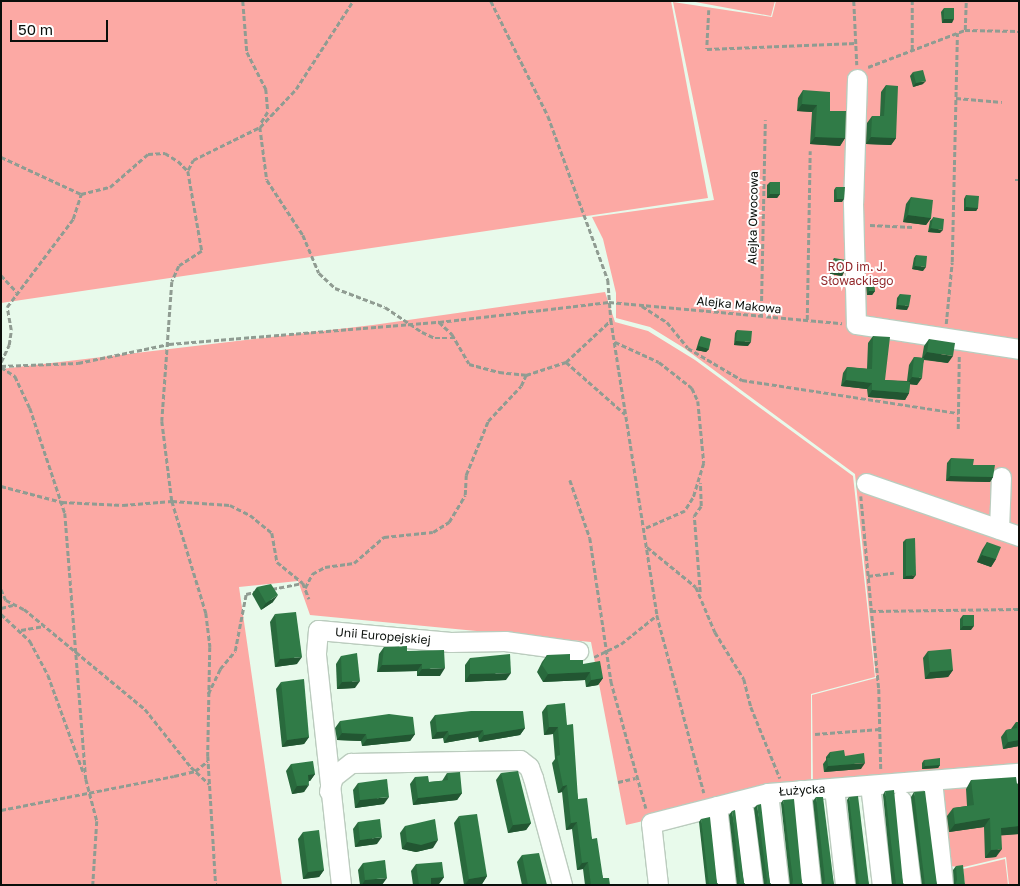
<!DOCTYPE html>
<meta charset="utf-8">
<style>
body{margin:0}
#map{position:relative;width:1020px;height:886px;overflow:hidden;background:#e8faeb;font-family:"Golos Text",sans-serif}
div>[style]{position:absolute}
.green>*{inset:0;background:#fca9a4}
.path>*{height:2.5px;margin-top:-1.25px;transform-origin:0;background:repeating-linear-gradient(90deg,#909c92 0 5px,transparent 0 7.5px)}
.roads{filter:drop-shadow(1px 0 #bbccbe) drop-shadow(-1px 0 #bbccbe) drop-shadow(0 1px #bbccbe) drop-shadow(0 -1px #bbccbe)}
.minor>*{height:19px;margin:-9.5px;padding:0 9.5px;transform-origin:9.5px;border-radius:9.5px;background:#fff}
.wall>*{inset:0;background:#296a3d}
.shaded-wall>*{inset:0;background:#225632}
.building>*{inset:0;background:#307b47}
span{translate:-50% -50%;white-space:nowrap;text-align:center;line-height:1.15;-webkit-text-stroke:4px #fff;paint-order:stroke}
.street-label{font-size:12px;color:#0a0f0b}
.park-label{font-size:12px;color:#932a2d}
.frame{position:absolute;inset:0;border:2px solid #0a0f0b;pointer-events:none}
.scale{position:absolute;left:10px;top:20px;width:98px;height:22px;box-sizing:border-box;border:2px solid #0a0f0b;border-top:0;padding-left:6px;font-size:15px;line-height:18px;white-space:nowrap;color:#0a0f0b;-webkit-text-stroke:4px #fff;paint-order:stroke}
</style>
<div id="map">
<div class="green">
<div style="clip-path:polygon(1px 1px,671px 1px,708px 198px,1px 303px)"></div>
<div style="clip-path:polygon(690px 1px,775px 1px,771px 16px)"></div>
<div style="clip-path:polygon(776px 1px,1019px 1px,1019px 885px,1009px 885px,1006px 857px,964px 867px,945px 866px,933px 778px,813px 789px,812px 695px,876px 678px,855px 474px,684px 348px,650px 327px,616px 318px,616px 293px,603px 239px,592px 217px,714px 200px,673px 2px,772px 17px)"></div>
<div style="clip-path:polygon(605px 292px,615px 322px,648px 331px,695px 360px,853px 476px,875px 677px,811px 694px,811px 782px,626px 825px,591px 642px,310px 615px,298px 581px,239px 587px,282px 885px,1px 885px,1px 369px,373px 325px)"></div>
<div style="clip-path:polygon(1005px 859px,1008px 885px,965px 885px,963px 869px)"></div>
</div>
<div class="path">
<div style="left:243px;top:1px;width:51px;rotate:85.5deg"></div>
<div style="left:247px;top:52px;width:42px;rotate:62.8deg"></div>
<div style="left:266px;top:89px;width:23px;rotate:85deg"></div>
<div style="left:268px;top:112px;width:15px;rotate:122deg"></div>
<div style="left:491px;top:1px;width:128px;rotate:63.6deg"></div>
<div style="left:548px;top:116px;width:175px;rotate:69.9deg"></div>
<div style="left:608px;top:280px;width:40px;rotate:85.7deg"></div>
<div style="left:611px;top:320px;width:299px;rotate:81.1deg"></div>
<div style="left:657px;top:615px;width:184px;rotate:75.2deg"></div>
<div style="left:854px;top:1px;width:64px;rotate:87.3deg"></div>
<div style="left:709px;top:10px;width:39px;rotate:93deg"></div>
<div style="left:707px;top:49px;width:149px;rotate:-2.3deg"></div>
<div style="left:965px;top:30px;width:29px;rotate:-88deg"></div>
<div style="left:912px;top:50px;width:49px;rotate:-90deg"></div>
<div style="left:868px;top:67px;width:104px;rotate:-20.9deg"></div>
<div style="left:965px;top:30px;width:54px;rotate:1.1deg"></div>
<div style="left:956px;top:98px;width:46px;rotate:5deg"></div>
<div style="left:260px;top:127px;width:52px;rotate:-46.5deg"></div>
<div style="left:296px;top:89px;width:105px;rotate:-57.1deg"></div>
<div style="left:1px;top:157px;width:88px;rotate:24.8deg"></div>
<div style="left:188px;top:170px;width:11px;rotate:-63deg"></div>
<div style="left:193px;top:160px;width:75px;rotate:-26.2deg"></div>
<div style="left:260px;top:127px;width:53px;rotate:82.5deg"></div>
<div style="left:267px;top:180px;width:66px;rotate:56.8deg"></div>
<div style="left:303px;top:235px;width:41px;rotate:67.2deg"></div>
<div style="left:319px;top:273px;width:22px;rotate:43deg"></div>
<div style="left:335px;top:288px;width:53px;rotate:20.8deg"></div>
<div style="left:385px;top:307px;width:45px;rotate:34deg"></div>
<div style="left:422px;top:332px;width:14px;rotate:25deg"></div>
<div style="left:435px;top:338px;width:19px"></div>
<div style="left:1015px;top:180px;width:4px"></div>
<div style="left:870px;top:225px;width:43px;rotate:2.7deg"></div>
<div style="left:1px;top:275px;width:23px;rotate:47deg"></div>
<div style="left:1018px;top:275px;width:1px"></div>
<div style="left:642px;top:306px;width:30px;rotate:33deg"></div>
<div style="left:667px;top:322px;width:33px;rotate:51deg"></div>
<div style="left:688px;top:348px;width:63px;rotate:30.7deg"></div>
<div style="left:742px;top:380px;width:219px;rotate:8.7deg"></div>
<div style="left:761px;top:316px;width:196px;rotate:-88.8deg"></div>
<div style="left:807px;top:320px;width:169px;rotate:-89deg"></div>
<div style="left:439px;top:322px;width:18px;rotate:43deg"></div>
<div style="left:452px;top:334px;width:34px;rotate:60deg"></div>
<div style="left:469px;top:364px;width:31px;rotate:15deg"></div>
<div style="left:499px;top:372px;width:27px;rotate:6deg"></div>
<div style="left:946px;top:324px;width:62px;rotate:-84.5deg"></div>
<div style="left:952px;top:262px;width:229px;rotate:-88.7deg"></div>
<div style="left:615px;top:342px;width:48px;rotate:24.4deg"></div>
<div style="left:659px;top:362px;width:42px;rotate:38.2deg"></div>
<div style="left:692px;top:388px;width:14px;rotate:65deg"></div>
<div style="left:698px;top:401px;width:62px;rotate:84.5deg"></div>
<div style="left:704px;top:463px;width:37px;rotate:107deg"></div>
<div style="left:693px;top:498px;width:15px;rotate:122deg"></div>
<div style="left:685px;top:511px;width:45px;rotate:156.3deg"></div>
<div style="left:1px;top:362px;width:19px;rotate:-65deg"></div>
<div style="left:9px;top:345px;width:15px;rotate:-82deg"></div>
<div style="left:11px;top:330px;width:23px;rotate:-100deg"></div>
<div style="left:7px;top:307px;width:110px;rotate:-53.1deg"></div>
<div style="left:73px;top:219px;width:26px;rotate:-72deg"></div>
<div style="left:81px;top:194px;width:30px;rotate:-14deg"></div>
<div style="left:110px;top:187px;width:50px;rotate:-41deg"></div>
<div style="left:148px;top:154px;width:17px;rotate:-3deg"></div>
<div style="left:165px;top:153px;width:15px;rotate:32deg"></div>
<div style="left:178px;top:161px;width:14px;rotate:45deg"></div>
<div style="left:188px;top:171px;width:81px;rotate:80.1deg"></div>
<div style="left:202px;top:251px;width:27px;rotate:147deg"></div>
<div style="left:179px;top:266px;width:17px;rotate:114deg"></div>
<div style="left:172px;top:282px;width:139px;rotate:94.1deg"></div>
<div style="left:162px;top:421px;width:81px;rotate:82.9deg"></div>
<div style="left:172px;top:501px;width:117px;rotate:73.1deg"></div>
<div style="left:206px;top:613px;width:34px;rotate:83deg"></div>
<div style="left:210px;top:647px;width:109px;rotate:91.1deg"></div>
<div style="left:208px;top:756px;width:129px;rotate:86.5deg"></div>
<div style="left:566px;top:362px;width:79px;rotate:41.4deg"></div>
<div style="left:1px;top:366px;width:77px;rotate:-2.2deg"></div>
<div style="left:78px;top:363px;width:93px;rotate:-11.8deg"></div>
<div style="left:169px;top:344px;width:271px;rotate:-4.7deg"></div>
<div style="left:439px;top:322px;width:171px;rotate:-6.7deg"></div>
<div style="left:609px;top:302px;width:234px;rotate:5.2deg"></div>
<div style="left:1px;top:367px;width:17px;rotate:33deg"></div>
<div style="left:15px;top:376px;width:35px;rotate:65deg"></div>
<div style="left:30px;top:408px;width:111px;rotate:71.6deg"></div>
<div style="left:65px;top:513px;width:267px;rotate:85.5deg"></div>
<div style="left:958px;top:429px;width:74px;rotate:-89.2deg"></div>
<div style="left:570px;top:480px;width:61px;rotate:71deg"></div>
<div style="left:590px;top:538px;width:145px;rotate:81.6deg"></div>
<div style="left:611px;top:681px;width:132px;rotate:74.6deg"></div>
<div style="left:1px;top:486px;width:63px;rotate:14.7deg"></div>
<div style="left:62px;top:502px;width:61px;rotate:2.8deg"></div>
<div style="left:123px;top:505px;width:49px;rotate:-4.7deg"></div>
<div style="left:172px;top:501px;width:58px;rotate:3.9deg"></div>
<div style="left:230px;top:505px;width:22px;rotate:27deg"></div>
<div style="left:250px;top:515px;width:28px;rotate:39deg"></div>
<div style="left:272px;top:533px;width:29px;rotate:80deg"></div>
<div style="left:277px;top:562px;width:33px;rotate:39deg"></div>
<div style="left:303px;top:583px;width:17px;rotate:69deg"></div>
<div style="left:861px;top:496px;width:194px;rotate:84.7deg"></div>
<div style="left:879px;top:689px;width:81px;rotate:88.6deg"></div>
<div style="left:647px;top:547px;width:63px;rotate:39.2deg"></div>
<div style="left:696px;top:587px;width:49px;rotate:67.1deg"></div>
<div style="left:715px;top:632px;width:55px;rotate:58.3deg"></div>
<div style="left:744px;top:679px;width:29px;rotate:76deg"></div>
<div style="left:751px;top:707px;width:77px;rotate:67.8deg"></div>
<div style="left:868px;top:576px;width:26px;rotate:-7deg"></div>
<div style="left:305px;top:588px;width:16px;rotate:-63deg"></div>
<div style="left:312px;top:574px;width:15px;rotate:-28deg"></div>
<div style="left:325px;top:567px;width:29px;rotate:-8deg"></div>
<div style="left:354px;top:563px;width:40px;rotate:-41deg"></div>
<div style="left:384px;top:537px;width:49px;rotate:-5.8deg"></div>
<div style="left:433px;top:532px;width:19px;rotate:-32deg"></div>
<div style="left:449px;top:522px;width:31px;rotate:-59deg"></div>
<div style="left:465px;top:495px;width:20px;rotate:-87deg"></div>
<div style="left:466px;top:475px;width:58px;rotate:-67.8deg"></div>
<div style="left:488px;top:421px;width:48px;rotate:-46.7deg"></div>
<div style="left:521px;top:386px;width:12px;rotate:-66deg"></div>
<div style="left:526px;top:375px;width:42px;rotate:-18deg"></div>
<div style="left:566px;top:362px;width:62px;rotate:-43deg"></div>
<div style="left:1px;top:589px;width:12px;rotate:66deg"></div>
<div style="left:6px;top:600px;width:20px;rotate:27deg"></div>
<div style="left:24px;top:609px;width:157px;rotate:39.6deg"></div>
<div style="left:145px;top:709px;width:74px;rotate:51.6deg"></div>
<div style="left:191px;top:767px;width:25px;rotate:43deg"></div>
<div style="left:272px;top:589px;width:32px;rotate:-11deg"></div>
<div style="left:700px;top:592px;width:76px;rotate:-94.5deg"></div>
<div style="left:694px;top:516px;width:12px;rotate:-55deg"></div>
<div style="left:701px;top:506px;width:23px;rotate:-92deg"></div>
<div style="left:1px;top:608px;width:12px;rotate:-14deg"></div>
<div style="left:871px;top:611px;width:148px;rotate:-0.8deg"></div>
<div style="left:1px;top:614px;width:40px;rotate:43deg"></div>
<div style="left:30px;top:641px;width:38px;rotate:62deg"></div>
<div style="left:48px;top:675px;width:105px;rotate:70deg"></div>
<div style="left:21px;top:630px;width:23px;rotate:-10deg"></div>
<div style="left:594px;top:657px;width:30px;rotate:-26deg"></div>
<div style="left:621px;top:644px;width:46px;rotate:-38.9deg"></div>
<div style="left:208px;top:694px;width:28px;rotate:-64deg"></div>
<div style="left:220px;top:669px;width:23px;rotate:-50deg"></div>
<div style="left:235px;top:651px;width:58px;rotate:-79.1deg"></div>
<div style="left:246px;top:594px;width:9px;rotate:-13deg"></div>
<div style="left:815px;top:734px;width:65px;rotate:-4.4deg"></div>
<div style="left:86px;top:779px;width:43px;rotate:75.3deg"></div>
<div style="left:97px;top:821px;width:64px;rotate:93.6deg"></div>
<div style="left:618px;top:782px;width:18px;rotate:-13deg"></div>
<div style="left:1px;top:810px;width:176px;rotate:-11.1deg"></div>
<div style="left:174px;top:776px;width:22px;rotate:-13deg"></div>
<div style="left:195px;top:771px;width:16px;rotate:-38deg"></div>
</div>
<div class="roads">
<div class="minor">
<div style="left:857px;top:79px;width:124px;rotate:91.8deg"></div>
<div style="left:853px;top:203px;width:121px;rotate:88.6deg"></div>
<div style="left:856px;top:324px;width:165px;rotate:8.7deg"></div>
<div style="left:866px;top:483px;width:162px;rotate:19.1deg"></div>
<div style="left:999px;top:529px;width:52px;rotate:-87.8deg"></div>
<div style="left:932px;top:780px;width:106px;rotate:84deg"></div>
<div style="left:870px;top:785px;width:101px;rotate:83.2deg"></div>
<div style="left:834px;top:788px;width:98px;rotate:83.5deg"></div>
<div style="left:801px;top:790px;width:96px;rotate:84deg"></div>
<div style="left:329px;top:791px;width:15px;rotate:-74deg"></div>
<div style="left:333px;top:777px;width:23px;rotate:-38deg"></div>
<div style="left:351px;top:763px;width:169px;rotate:-1deg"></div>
<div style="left:520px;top:760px;width:11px;rotate:38deg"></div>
<div style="left:529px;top:767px;width:12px;rotate:70deg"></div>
<div style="left:533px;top:778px;width:111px;rotate:74.8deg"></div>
<div style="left:768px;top:793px;width:93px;rotate:83.2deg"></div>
<div style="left:901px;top:800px;width:86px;rotate:83.3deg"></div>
<div style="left:717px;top:806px;width:80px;rotate:83.5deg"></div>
<div style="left:744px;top:812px;width:74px;rotate:83deg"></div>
<div style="left:341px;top:885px;width:233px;rotate:-96.2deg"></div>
<div style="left:316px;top:653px;width:23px;rotate:-85deg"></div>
<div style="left:318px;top:630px;width:133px;rotate:5.2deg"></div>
<div style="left:450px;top:642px;width:55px;rotate:-1deg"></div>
<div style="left:505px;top:641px;width:74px;rotate:7.8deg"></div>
<div style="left:658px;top:885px;width:62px;rotate:-96.4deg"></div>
<div style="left:651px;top:823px;width:121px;rotate:-14.4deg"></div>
<div style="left:768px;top:793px;width:252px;rotate:-4.6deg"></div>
</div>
</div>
<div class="wall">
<div style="clip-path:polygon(944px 8px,952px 23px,942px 23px,941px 12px)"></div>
<div style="clip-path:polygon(913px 72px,923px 84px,913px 87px,910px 76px)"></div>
<div style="clip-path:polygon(886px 85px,896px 138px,891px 145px,866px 144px,867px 123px,872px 116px,880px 116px,881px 92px)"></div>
<div style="clip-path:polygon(803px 90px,830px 111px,845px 138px,840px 146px,810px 144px,812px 112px,797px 111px,798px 98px)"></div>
<div style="clip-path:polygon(770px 182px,780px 194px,777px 198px,767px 198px,767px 185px)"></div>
<div style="clip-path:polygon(836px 187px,842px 202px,834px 202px,834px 190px)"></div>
<div style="clip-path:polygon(966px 195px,978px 208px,976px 211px,964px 211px,964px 199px)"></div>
<div style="clip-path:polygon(911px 197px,931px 218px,926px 225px,903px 222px,906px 204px)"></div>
<div style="clip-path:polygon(933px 218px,940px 233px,928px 232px,930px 221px)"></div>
<div style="clip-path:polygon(916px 255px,923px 271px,912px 269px,914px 258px)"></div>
<div style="clip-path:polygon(834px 258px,844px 272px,842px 276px,830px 274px,832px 262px)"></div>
<div style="clip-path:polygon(869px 280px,875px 291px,872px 295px,867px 295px,866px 284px)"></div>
<div style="clip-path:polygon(900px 294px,907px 310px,896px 309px,897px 298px)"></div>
<div style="clip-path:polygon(737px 330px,748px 346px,734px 345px,735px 333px)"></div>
<div style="clip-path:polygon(701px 336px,709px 349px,706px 352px,696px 350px,699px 340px)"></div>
<div style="clip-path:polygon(873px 336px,885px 380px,907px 381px,909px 365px,914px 357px,922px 358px,924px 346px,929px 339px,948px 363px,924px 360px,917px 385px,910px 384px,909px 393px,905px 400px,868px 397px,867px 389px,841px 386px,843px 373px,847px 367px,867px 369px,868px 343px)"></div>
<div style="clip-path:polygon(951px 458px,973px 465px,993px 477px,990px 482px,946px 481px,947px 463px)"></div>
<div style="clip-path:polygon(906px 539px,913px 579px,903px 579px,903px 542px)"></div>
<div style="clip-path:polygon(987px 542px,996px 559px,991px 567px,977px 562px,982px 550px)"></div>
<div style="clip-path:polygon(257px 587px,273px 602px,261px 610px,252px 594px)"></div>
<div style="clip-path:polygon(275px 614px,297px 664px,275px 667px,270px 622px)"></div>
<div style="clip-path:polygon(963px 615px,971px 630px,960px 630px,960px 619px)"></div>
<div style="clip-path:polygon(384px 647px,407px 651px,440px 676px,417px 676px,417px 671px,377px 672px,379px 654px)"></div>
<div style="clip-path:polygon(928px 651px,953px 670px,948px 677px,925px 679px,923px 658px)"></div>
<div style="clip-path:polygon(547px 655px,583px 664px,603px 678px,598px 685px,586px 687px,585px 680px,543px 682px,537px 672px,542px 662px)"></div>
<div style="clip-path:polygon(341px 656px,355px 688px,337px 689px,336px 664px)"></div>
<div style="clip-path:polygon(470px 658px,506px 680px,465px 682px,465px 665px)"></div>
<div style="clip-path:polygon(281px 682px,309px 737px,304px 744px,282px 747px,276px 689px)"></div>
<div style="clip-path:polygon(547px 705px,567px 725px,578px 799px,592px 839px,603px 878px,610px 885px,585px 885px,583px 869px,577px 870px,572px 829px,566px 830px,562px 792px,558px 793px,552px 763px,555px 759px,553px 734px,544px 735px,542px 712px)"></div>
<div style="clip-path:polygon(435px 715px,525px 728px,520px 735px,479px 742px,478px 737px,444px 743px,443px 738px,432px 739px,430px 722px)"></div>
<div style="clip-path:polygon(340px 721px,415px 734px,410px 741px,362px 746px,361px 741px,337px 740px,335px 728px)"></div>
<div style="clip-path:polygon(1016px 722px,1019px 722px,1019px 746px,1003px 749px,1001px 737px,1006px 730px,1011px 729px)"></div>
<div style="clip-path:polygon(830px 752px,845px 756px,861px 769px,824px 772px,823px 764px,826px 760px,826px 757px)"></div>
<div style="clip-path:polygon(924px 760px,940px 765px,938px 768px,922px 769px,922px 763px)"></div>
<div style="clip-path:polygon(291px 764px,315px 774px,310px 781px,309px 781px,304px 792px,292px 794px,286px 771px)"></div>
<div style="clip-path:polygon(447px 773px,462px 793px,457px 800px,413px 805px,410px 784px,415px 777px,429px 782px,442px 781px)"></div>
<div style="clip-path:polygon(501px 773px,531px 823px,526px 830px,508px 833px,496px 780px)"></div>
<div style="clip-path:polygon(971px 780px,1019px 784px,1019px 834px,1001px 835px,996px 857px,985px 858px,984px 827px,949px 832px,947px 816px,953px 808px,967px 806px,966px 789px)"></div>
<div style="clip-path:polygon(358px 783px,384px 804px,355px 808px,353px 790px)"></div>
<div style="clip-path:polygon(885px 791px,903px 883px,904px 885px,892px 885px,883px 795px)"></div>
<div style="clip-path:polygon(914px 792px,937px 885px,922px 885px,911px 797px)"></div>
<div style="clip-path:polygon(816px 797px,834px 885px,822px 885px,813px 801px)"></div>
<div style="clip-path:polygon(849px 797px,869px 885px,856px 885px,847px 800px)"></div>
<div style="clip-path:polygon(783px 800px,802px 883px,804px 885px,790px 885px,781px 803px)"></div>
<div style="clip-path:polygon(757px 805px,770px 883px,772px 885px,764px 885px,754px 808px)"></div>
<div style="clip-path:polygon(732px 811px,744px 883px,746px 885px,737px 885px,729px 815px)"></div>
<div style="clip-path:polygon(459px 816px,487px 876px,482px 884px,464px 885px,454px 823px)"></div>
<div style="clip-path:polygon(701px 819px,717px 883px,719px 885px,706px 885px,699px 822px)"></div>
<div style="clip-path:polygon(358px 822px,377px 844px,355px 847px,353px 829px)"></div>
<div style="clip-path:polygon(405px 826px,433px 848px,416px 852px,402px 849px,400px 833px)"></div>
<div style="clip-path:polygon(303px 832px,324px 870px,319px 877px,303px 879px,298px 839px)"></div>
<div style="clip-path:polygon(522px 855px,547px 885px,522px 885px,517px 862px)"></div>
<div style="clip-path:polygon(363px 863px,382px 885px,360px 885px,358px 870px)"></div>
<div style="clip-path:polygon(416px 864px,444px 877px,439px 884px,413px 885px,411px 871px)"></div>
<div style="clip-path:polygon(956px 866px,965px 885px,954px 885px,953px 870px)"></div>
</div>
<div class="shaded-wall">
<div style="clip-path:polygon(944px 19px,954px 19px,952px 23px,942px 23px)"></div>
<div style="clip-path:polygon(926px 81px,923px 84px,913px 87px,916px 83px)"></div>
<div style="clip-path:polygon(802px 104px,817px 105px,812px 112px,797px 111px)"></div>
<div style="clip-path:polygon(815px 137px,845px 138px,840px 146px,810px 144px)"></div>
<div style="clip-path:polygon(871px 137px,896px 138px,891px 145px,866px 144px)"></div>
<div style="clip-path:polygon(770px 194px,780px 194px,777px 198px,767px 198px)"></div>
<div style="clip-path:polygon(837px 199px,844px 199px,842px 202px,834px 202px)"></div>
<div style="clip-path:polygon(966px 207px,978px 208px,976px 211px,964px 211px)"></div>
<div style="clip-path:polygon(908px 215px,931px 218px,926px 225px,903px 222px)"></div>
<div style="clip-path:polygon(931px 228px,943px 230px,940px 233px,928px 232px)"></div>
<div style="clip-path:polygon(915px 266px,926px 267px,923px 271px,912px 269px)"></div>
<div style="clip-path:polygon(833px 271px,844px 272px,842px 276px,830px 274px)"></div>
<div style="clip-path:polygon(869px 291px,875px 291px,872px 295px,867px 295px)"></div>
<div style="clip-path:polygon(898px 305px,909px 306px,907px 310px,896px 309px)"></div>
<div style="clip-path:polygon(736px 341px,751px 342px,748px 346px,734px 345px)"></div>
<div style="clip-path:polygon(699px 346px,709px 349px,706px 352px,696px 350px)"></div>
<div style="clip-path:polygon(927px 352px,953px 356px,948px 363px,922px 359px)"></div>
<div style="clip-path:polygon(912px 377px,922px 378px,917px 385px,907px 384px)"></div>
<div style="clip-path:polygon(846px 380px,872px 383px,867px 389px,841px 386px)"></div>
<div style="clip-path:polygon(872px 390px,909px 393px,905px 400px,868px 397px)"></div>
<div style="clip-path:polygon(950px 476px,993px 477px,990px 482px,946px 481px)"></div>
<div style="clip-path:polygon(982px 555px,996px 559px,991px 567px,977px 562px)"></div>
<div style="clip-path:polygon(916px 575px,913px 579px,903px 579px,906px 576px)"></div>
<div style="clip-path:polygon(278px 595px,273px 602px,261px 610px,266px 603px)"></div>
<div style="clip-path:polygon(963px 626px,974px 626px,971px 630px,960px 630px)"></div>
<div style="clip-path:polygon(302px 657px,297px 664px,275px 667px,280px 659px)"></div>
<div style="clip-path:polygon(422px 664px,417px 671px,377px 672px,382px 665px)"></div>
<div style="clip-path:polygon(445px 668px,440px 676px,417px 676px,422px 669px)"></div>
<div style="clip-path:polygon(953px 670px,948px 677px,925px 679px,930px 672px)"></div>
<div style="clip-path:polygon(590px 672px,585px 680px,543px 682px,548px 674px)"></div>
<div style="clip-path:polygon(511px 673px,506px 680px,465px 682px,470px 674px)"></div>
<div style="clip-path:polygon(603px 678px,598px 685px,586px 687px,591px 680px)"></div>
<div style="clip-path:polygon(360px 681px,355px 688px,337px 689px,342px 682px)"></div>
<div style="clip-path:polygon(549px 727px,558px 727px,553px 734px,544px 735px)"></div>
<div style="clip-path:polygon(525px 728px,520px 735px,479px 742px,484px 735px)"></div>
<div style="clip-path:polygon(483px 730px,478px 737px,444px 743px,449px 735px)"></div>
<div style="clip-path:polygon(448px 731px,443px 738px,432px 739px,437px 732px)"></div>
<div style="clip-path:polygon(342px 733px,366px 734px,361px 741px,337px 740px)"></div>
<div style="clip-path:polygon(415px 734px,410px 741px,362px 746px,367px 739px)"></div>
<div style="clip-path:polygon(309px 737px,304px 744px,282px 747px,287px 740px)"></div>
<div style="clip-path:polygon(1019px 740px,1019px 746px,1003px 749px,1008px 742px)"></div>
<div style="clip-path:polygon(865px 763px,861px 769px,824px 772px,828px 766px)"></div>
<div style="clip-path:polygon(940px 765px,938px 768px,922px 769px,925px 766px)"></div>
<div style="clip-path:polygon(315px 774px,310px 781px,303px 782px,308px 775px)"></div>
<div style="clip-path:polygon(309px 785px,304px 792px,292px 794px,297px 786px)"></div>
<div style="clip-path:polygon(567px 785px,562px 792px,558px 793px,563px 786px)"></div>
<div style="clip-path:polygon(462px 793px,457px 800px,413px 805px,418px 798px)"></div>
<div style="clip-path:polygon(389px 797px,384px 804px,355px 808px,360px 800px)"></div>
<div style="clip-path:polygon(990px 818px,984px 827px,949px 832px,955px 824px)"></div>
<div style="clip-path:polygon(577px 822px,572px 829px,566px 830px,571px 823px)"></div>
<div style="clip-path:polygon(531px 823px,526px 830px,508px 833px,513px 825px)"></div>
<div style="clip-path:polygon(1019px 826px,1019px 834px,995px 836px,1001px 828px)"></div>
<div style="clip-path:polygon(382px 837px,377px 844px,355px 847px,360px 840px)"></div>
<div style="clip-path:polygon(438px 840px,433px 848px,416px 852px,402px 849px,407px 842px)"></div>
<div style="clip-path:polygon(1002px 849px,996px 857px,985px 858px,991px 850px)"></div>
<div style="clip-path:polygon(588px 862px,583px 869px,577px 870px,582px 863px)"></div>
<div style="clip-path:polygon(324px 870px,319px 877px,303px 879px,308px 872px)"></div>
<div style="clip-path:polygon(487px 876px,482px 884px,465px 885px,469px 879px)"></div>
<div style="clip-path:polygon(444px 877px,439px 884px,425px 885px,431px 878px)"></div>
<div style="clip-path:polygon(387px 878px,382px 885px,362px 885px,365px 880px)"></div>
</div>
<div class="building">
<div style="clip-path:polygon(944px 8px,954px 8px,954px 19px,944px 19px)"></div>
<div style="clip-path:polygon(923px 70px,926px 81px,916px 83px,913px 72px)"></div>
<div style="clip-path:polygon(886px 85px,898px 86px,896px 138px,871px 137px,872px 116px,884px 116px)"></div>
<div style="clip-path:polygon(803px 90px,830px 92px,830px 111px,846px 111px,845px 138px,815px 137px,817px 105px,802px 104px)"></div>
<div style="clip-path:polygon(770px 182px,780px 182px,780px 194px,770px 194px)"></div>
<div style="clip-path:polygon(836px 187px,845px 187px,844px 199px,837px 199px)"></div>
<div style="clip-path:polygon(966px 195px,979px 196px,978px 208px,966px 207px)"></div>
<div style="clip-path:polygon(911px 197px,933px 200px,931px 218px,908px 215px)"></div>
<div style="clip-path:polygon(933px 217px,944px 219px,943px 230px,931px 228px)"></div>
<div style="clip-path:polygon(916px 255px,927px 256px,926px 267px,915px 266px)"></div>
<div style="clip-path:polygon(834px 258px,846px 260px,844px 272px,833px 271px)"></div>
<div style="clip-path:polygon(869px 280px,874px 280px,875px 291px,869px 291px)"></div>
<div style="clip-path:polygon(900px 294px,911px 295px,909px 306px,898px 305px)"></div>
<div style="clip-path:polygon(737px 330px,752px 331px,751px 342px,736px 341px)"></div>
<div style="clip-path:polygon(701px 336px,711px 339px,709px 349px,699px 346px)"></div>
<div style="clip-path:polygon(873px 336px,890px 337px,885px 380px,910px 382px,909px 393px,872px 390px,872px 383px,846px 380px,847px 367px,872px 369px)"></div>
<div style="clip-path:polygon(929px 339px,955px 343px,953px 356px,927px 352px)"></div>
<div style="clip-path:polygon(914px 357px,924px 358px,922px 378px,912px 377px)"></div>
<div style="clip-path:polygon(951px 458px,974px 459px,973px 465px,995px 465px,993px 477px,950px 476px)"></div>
<div style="clip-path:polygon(915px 538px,916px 575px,906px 576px,906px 539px)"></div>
<div style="clip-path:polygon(987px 542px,1001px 547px,996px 559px,982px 555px)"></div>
<div style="clip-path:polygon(271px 584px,278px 595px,266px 603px,257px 587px)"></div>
<div style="clip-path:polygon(296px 612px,302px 657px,280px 659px,275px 614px)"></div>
<div style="clip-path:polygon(963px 615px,974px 615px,974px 626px,963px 626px)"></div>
<div style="clip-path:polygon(407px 646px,407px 651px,444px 650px,445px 668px,422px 669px,422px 664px,382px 665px,384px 647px)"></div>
<div style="clip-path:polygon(951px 649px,953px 670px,930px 672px,928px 651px)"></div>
<div style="clip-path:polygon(357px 653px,360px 681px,342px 682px,341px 656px)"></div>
<div style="clip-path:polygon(510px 654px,511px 673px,470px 674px,470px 658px)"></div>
<div style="clip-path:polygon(570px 654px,570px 660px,583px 660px,583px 664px,600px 661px,603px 678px,591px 680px,590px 672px,548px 674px,542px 665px,547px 655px)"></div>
<div style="clip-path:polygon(304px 679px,309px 737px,287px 740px,281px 682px)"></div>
<div style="clip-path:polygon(565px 703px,567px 725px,573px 724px,578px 799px,587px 798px,592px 839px,597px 838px,603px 878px,609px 878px,610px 885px,591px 885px,588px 862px,582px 863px,577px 822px,571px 823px,567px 785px,563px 786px,557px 756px,560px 755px,558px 727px,549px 727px,547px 705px)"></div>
<div style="clip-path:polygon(471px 711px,523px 711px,525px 728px,484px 735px,483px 730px,449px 735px,448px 731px,437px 732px,435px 715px)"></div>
<div style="clip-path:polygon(389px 714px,413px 717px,415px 734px,367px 739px,366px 734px,342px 733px,340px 721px)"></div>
<div style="clip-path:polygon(1016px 722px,1019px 722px,1019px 740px,1008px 742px,1006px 730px,1017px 728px)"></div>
<div style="clip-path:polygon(844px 750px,845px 756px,864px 753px,865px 763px,828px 766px,827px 758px,830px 758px,830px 752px)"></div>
<div style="clip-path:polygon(940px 758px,940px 765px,925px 766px,924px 760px)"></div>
<div style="clip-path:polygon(313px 761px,315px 774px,308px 775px,309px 785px,297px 786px,291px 764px)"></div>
<div style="clip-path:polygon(518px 771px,531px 823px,513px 825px,501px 773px)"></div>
<div style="clip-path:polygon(460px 772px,462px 793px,418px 798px,415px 777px,428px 776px,429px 782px,448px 780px,447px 773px)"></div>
<div style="clip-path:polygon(1016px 777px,1017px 784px,1019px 784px,1019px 826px,1001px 828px,1002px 849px,991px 850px,990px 818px,955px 824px,953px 808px,974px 805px,971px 780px)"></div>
<div style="clip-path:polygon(387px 779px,389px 797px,360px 800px,358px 783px)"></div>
<div style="clip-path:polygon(894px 790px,903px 883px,904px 885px,896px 885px,885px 791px)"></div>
<div style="clip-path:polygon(925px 791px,937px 885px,925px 885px,914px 792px)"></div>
<div style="clip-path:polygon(858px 796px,869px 885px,859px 885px,849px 797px)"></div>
<div style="clip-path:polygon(816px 797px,823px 797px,834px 885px,823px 885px,825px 881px)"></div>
<div style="clip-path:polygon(794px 799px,802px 883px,804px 885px,792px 885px,793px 880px,783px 800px)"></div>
<div style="clip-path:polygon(761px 804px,770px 883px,772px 885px,766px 885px,767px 881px,757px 805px)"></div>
<div style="clip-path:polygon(735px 810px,744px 883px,746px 885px,738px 885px,740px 881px,732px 811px)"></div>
<div style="clip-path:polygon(477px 814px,487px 876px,469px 879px,459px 816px)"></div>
<div style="clip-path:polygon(710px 817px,717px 883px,719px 885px,709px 885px,701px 819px)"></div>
<div style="clip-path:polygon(380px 819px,382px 837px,360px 840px,358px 822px)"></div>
<div style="clip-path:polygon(435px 819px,438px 840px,421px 845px,407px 842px,405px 826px)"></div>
<div style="clip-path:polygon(319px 830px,324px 870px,308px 872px,303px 832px)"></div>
<div style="clip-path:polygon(539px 853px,547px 885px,528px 885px,522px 855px)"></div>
<div style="clip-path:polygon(385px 860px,387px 878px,365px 880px,363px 863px)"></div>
<div style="clip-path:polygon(442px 862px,444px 877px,431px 878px,431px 884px,419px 885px,416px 864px)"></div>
<div style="clip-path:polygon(963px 865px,965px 885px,955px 885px,957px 880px,956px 866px)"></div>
</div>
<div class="street-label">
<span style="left:753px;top:218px;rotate:-89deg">Alejka Owocowa</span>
<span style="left:739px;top:305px;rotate:6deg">Alejka Makowa</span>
<span style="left:383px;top:636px;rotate:5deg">Unii Europejskiej</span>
<span style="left:802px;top:790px;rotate:-4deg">Łużycka</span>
</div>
<div class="park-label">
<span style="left:857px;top:274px">ROD im. J.<br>Słowackiego</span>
</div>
<div class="frame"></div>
<div class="scale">50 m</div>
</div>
